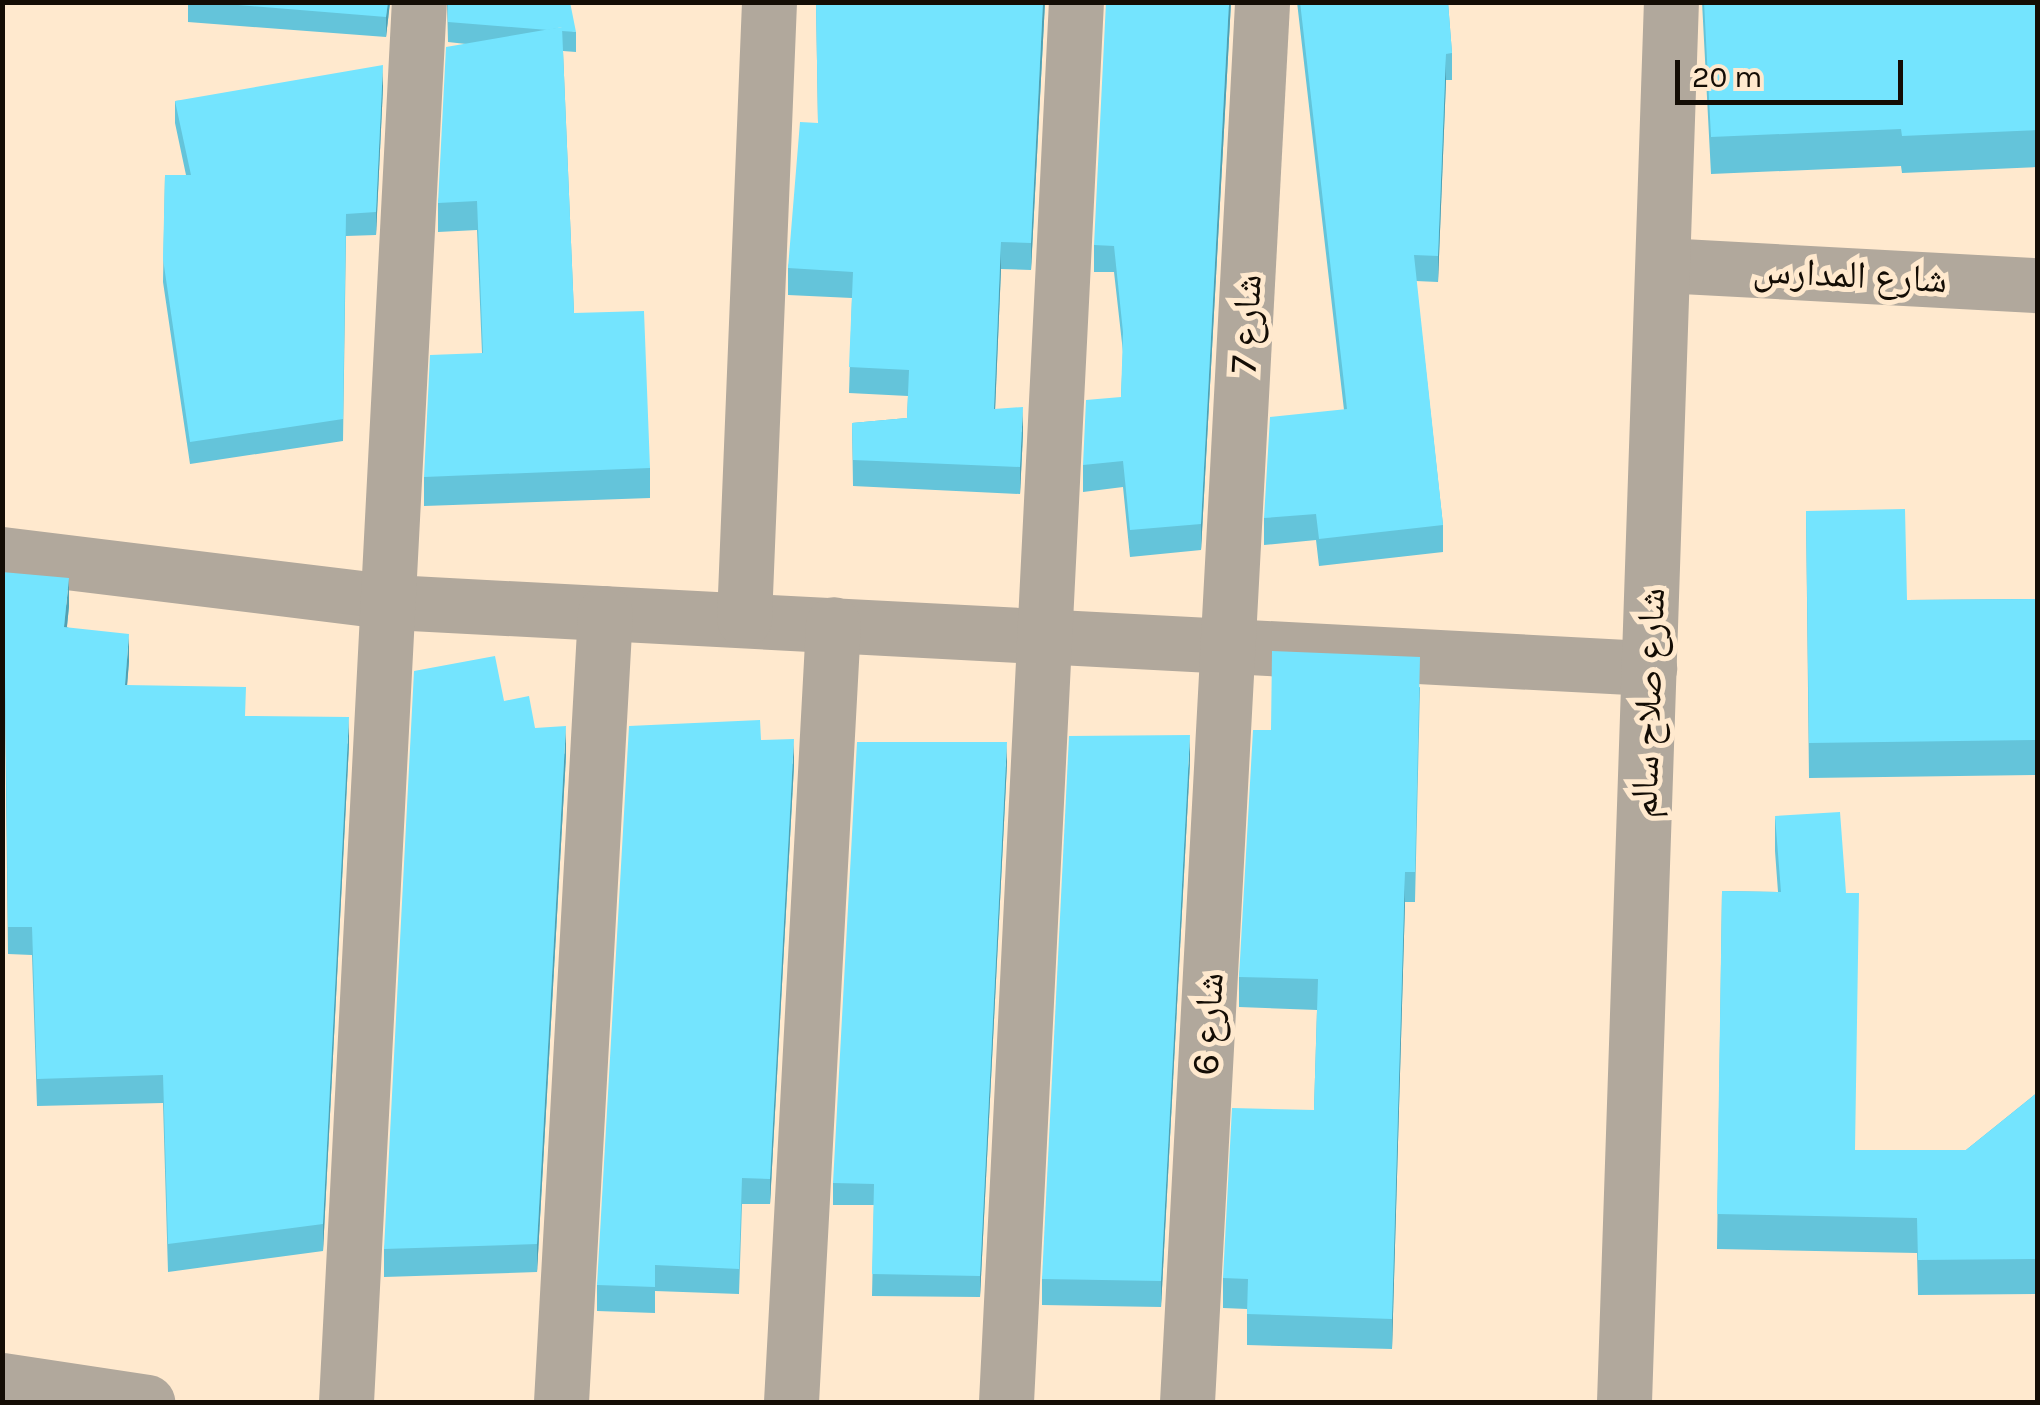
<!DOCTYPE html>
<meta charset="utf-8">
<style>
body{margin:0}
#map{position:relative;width:2040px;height:1405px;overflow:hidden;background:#ffe9ce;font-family:Karla,"Noto Naskh Arabic",sans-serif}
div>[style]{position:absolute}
.street>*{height:55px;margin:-27.5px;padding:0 27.5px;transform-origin:27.5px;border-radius:27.5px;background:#b1a89c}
.wall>*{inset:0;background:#64c4da}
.shaded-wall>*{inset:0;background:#51a0b2}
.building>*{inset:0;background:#74e4fe}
span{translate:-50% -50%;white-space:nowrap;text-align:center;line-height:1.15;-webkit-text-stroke:10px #ffe9ce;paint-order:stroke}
.street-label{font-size:38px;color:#140d05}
.frame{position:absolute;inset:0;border:5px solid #140d05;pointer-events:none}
.scale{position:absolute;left:1675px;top:60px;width:228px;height:45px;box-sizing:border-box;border:5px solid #140d05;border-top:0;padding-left:12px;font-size:30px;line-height:35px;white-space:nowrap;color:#140d05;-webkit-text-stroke:8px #ffe9ce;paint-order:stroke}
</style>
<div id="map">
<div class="street">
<div style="left:1663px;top:265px;width:376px;rotate:3.1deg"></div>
<div style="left:2px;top:554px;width:393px;rotate:7deg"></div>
<div style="left:392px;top:602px;width:1259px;rotate:3.01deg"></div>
<div style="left:744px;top:619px;width:618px;rotate:-87.68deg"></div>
<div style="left:2px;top:1380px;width:147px;rotate:8.6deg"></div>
<div style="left:346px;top:1402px;width:1402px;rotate:-87.02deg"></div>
<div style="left:561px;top:1402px;width:790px;rotate:-86.81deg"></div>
<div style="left:791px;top:1402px;width:779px;rotate:-86.91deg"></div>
<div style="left:1006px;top:1402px;width:1402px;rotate:-87.14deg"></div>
<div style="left:1187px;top:1402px;width:1402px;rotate:-86.93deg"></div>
<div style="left:1624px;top:1402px;width:1401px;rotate:-88.08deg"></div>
</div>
<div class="wall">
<div style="clip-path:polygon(188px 2px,390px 2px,386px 37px,188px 22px)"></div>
<div style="clip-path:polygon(447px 2px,576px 32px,576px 52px,563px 51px,574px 313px,650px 468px,650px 498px,424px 506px,424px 477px,482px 353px,477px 230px,438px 232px,438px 203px,466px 44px,448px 42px)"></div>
<div style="clip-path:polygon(816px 2px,1045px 2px,1031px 270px,1001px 269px,995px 409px,1023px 433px,1020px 494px,853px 486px,852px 423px,907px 418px,908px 396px,849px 393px,852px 298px,788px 295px,788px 268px,818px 123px)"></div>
<div style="clip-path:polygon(1231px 2px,1201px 550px,1130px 557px,1123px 487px,1083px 492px,1083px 465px,1121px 397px,1123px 352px,1114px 272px,1094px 272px,1094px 245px)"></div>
<div style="clip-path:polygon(1297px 2px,1448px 2px,1452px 53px,1452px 80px,1446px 80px,1438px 282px,1416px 281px,1443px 525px,1443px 552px,1319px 566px,1316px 540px,1264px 545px,1264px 518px,1344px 410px)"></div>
<div style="clip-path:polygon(1702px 2px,2038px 2px,2038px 167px,1902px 173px,1901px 166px,1711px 174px)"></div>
<div style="clip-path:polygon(383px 87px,376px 235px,346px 236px,343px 441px,190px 464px,163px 282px,165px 175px,186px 175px,175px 123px,175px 101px)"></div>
<div style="clip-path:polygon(1806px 511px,1907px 600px,2038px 599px,2038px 775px,1809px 778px)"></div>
<div style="clip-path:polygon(2px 572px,69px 606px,67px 627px,129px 661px,127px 685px,349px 744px,323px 1251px,168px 1272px,163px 1103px,37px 1106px,32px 955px,8px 954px,5px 704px,2px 703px)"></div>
<div style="clip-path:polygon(1420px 687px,1415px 902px,1405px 902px,1392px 1349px,1247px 1345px,1247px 1309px,1223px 1308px,1223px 1278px,1314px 1110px,1317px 1010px,1239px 1007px,1239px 977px,1271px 730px)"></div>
<div style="clip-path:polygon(504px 701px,566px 755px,537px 1272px,384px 1277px,384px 1249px)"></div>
<div style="clip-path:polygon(761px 740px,794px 765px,770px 1204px,742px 1204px,739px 1294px,655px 1291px,655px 1313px,597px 1311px,597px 1285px)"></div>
<div style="clip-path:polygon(1190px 761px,1161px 1307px,1042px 1305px,1042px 1279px)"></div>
<div style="clip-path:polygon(1007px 763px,980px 1297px,872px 1296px,874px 1205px,833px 1205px,833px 1183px)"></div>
<div style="clip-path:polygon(1775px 816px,1855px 1150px,1966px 1150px,2038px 1092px,2038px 1294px,1918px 1295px,1917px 1253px,1717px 1249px,1722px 891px,1778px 892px,1775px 851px)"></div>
</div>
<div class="shaded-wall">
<div style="clip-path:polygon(388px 2px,390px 2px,386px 37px,386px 17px)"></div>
<div style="clip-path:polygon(1043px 2px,1045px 2px,1031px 270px,1031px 243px)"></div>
<div style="clip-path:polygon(1229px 2px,1231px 2px,1201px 550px,1201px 524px)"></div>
<div style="clip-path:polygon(1446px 54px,1446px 80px,1438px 282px,1438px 256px)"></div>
<div style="clip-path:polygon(383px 65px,383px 87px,376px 235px,376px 212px)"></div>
<div style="clip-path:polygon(1001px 242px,1001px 269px,994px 436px,994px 409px)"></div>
<div style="clip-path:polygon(1023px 407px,1023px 433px,1020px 494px,1020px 467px)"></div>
<div style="clip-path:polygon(69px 578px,69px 606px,64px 654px,64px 627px)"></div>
<div style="clip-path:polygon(129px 634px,129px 661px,125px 712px,125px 685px)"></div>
<div style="clip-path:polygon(349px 717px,349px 744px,323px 1251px,323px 1224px)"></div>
<div style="clip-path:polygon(566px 726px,566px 755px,537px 1272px,537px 1244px)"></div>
<div style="clip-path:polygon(1190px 735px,1190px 761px,1161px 1307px,1161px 1281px)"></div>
<div style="clip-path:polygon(794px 739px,794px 765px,770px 1204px,770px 1179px)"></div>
<div style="clip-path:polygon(1007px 742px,1007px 763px,980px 1297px,980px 1276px)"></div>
<div style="clip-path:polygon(1405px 872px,1405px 902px,1392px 1349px,1392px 1319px)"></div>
</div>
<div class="building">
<div style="clip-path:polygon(202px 2px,388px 2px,386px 17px)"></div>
<div style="clip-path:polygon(448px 2px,570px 2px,576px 32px,562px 31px,562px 27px,548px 30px,448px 22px)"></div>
<div style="clip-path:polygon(816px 2px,1043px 2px,1031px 243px,1001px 242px,994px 409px,1023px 407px,1020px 467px,853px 460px,852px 423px,907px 418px,909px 370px,849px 367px,853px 272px,788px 268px,800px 122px,818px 123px)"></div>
<div style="clip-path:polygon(1106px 2px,1229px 2px,1201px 524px,1130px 530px,1123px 461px,1083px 465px,1086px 400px,1121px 397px,1123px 332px,1114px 246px,1094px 245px)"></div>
<div style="clip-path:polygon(1300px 2px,1448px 2px,1452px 53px,1446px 54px,1438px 256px,1414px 255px,1443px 525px,1319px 539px,1316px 514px,1264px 518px,1270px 417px,1347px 409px)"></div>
<div style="clip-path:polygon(1704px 2px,2038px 2px,2038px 130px,1902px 136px,1901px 129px,1711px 137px)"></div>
<div style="clip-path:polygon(562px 27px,574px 313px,644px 311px,650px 468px,424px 477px,430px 355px,483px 353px,477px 201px,438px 203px,446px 47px)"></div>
<div style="clip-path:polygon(383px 65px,376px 212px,346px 214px,343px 419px,190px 442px,163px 259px,165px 175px,191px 175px,175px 101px)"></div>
<div style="clip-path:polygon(1905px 509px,1907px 600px,2038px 599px,2038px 740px,1809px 743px,1806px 511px)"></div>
<div style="clip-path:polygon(2px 572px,69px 578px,64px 627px,129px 634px,125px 685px,246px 687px,245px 716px,349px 717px,323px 1224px,168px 1244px,163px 1075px,37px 1079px,32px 927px,8px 927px,5px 676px,2px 676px)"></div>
<div style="clip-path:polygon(1272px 651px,1420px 657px,1415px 872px,1405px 872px,1392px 1319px,1247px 1314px,1248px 1279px,1223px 1278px,1232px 1108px,1314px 1110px,1318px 979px,1239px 977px,1253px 730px,1271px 730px)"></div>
<div style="clip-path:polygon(495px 656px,504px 701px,529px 696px,535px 728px,566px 726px,537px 1244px,384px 1249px,414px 671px)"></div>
<div style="clip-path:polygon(760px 720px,761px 740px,794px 739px,770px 1179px,742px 1178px,739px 1269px,655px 1265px,655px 1287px,597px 1285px,629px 726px)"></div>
<div style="clip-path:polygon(1190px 735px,1161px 1281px,1042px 1279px,1069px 736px)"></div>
<div style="clip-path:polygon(857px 742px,1007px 742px,980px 1276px,872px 1274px,874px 1184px,833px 1183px)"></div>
<div style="clip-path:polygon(1840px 812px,1846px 893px,1859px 893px,1855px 1150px,1966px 1150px,2038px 1092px,2038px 1259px,1918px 1260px,1917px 1218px,1717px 1214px,1722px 891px,1781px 892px,1775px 816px)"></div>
</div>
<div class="street-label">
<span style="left:1850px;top:275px;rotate:3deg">شارع المدارس</span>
<span style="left:1246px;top:324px;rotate:-87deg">شارع 7</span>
<span style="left:1648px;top:703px;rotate:-88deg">شارع صلاح سالم</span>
<span style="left:1208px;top:1024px;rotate:-87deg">شارع 6</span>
</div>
<div class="frame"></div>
<div class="scale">20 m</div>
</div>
